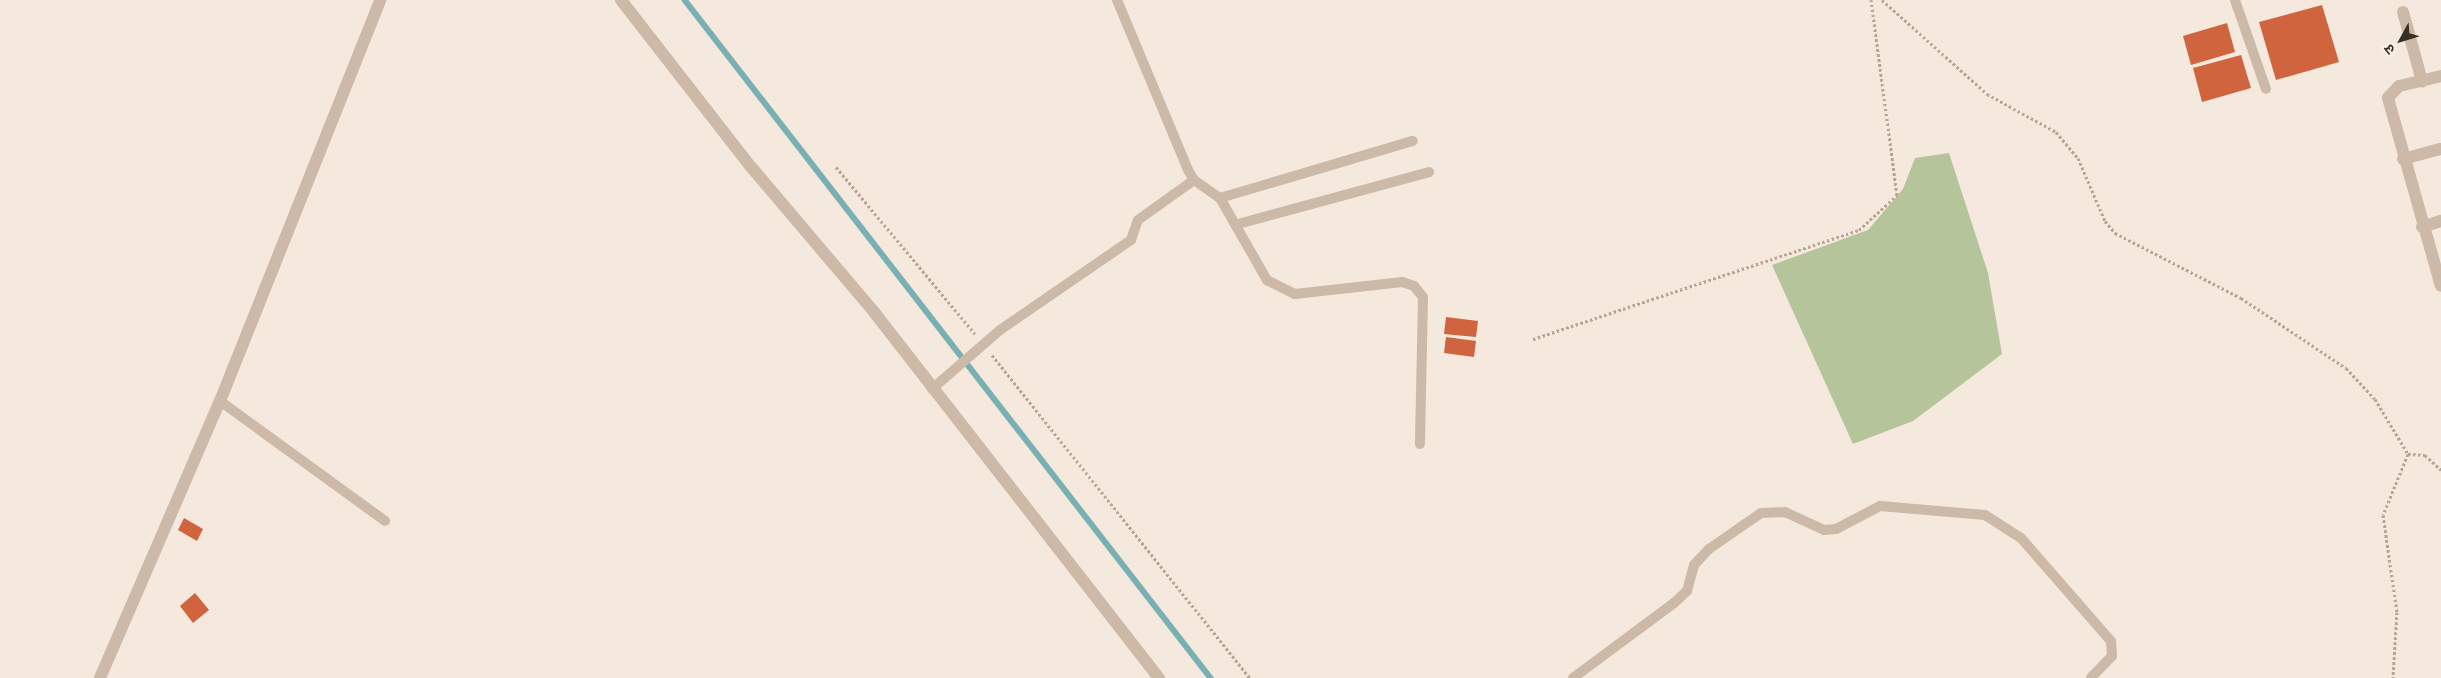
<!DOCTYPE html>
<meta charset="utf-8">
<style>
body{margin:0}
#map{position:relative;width:2441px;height:678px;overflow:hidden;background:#f4e9dc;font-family:Arial,"Noto Sans Devanagari",sans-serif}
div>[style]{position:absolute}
.green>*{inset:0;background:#b6c49b}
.stream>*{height:5.5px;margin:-2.75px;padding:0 2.75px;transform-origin:2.75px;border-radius:2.75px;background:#79b0b3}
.building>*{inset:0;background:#cf643f}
.path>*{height:3px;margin-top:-1.5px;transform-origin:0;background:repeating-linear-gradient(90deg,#b9a391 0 2.5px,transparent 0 5px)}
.service>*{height:10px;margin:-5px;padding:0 5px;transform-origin:5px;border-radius:5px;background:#cdb9a7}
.minor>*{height:12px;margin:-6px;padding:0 6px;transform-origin:6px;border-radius:6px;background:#cdb9a7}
span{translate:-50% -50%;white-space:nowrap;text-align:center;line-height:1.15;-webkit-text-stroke:4px #fbf3e9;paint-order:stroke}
.north{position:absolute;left:2376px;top:15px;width:50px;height:50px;-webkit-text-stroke:4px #fbf3e9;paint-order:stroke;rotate:231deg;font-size:14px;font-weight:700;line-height:20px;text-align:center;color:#392e28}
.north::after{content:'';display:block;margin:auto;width:18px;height:22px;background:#392e28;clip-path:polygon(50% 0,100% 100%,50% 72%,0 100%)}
</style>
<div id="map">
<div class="green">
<div style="clip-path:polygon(1949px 153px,1988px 273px,2002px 354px,1913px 421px,1853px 444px,1772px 265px,1868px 230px,1903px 189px,1915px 158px)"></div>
</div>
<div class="stream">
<div style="left:685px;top:0;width:858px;rotate:52.2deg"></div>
</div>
<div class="building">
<div style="clip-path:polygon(2322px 5px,2339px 62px,2276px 80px,2259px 22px)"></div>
<div style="clip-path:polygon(2227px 23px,2235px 52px,2191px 65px,2183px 36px)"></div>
<div style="clip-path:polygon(2241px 55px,2251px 88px,2202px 102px,2193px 68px)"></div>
<div style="clip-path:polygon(1446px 317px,1478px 321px,1476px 337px,1444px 334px)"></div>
<div style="clip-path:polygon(1446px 337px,1476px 341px,1474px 357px,1444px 353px)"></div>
<div style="clip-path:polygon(184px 518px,203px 529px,197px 541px,178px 530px)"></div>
<div style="clip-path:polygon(195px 593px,209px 610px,193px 623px,180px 606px)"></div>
</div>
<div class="path">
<div style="left:1882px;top:0;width:141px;rotate:41.8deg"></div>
<div style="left:1987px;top:94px;width:79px;rotate:28.8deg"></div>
<div style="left:2056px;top:132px;width:34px;rotate:50deg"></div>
<div style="left:2078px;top:158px;width:69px;rotate:66.8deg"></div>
<div style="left:2105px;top:221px;width:16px;rotate:50deg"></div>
<div style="left:2115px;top:233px;width:142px;rotate:27.3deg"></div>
<div style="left:2241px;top:298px;width:126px;rotate:33.7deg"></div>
<div style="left:2346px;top:368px;width:42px;rotate:46.9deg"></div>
<div style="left:2375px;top:399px;width:64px;rotate:59deg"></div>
<div style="left:2408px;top:454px;width:66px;rotate:112.3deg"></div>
<div style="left:2383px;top:515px;width:98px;rotate:81.8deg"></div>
<div style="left:2397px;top:612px;width:66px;rotate:93.5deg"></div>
<div style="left:836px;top:167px;width:217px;rotate:50.2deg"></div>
<div style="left:1533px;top:339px;width:344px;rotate:-18.5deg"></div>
<div style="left:1859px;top:230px;width:52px;rotate:-42.6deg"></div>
<div style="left:1897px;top:195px;width:197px;rotate:-97.6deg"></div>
<div style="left:992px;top:355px;width:413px;rotate:51.4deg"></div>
<div style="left:2408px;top:454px;width:17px;rotate:3deg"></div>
<div style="left:2425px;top:455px;width:22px;rotate:43deg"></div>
</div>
<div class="service">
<div style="left:1117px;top:0;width:184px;rotate:67.3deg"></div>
<div style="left:1188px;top:170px;width:12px;rotate:59deg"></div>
<div style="left:1194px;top:180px;width:32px;rotate:35deg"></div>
<div style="left:1220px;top:198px;width:95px;rotate:60.2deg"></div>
<div style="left:1267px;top:280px;width:31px;rotate:27deg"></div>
<div style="left:1295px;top:294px;width:108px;rotate:-6.4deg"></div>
<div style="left:1402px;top:282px;width:13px;rotate:18deg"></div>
<div style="left:1414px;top:286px;width:14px;rotate:51deg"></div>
<div style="left:1423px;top:297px;width:147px;rotate:91.2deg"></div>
<div style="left:2235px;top:0;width:94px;rotate:70.8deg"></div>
<div style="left:1220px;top:198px;width:201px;rotate:-16.5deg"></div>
<div style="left:1238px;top:224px;width:198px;rotate:-15.2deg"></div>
<div style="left:932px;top:389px;width:90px;rotate:-40.9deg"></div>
<div style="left:1000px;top:330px;width:159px;rotate:-34.5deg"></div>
<div style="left:1131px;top:240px;width:21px;rotate:-71deg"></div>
<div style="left:1138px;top:220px;width:69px;rotate:-35.5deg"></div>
<div style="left:220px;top:401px;width:204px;rotate:36deg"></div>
<div style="left:1573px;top:678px;width:126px;rotate:-36.6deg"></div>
<div style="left:1674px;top:603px;width:18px;rotate:-43deg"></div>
<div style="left:1687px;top:591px;width:27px;rotate:-75deg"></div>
<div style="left:1694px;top:565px;width:22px;rotate:-47deg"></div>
<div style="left:1709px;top:549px;width:63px;rotate:-34.7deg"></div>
<div style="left:1761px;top:513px;width:24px;rotate:-2deg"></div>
<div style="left:1785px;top:512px;width:43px;rotate:24.8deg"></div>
<div style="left:1824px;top:530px;width:12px;rotate:-5deg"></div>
<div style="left:1836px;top:529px;width:50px;rotate:-27.6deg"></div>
<div style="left:1880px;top:506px;width:105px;rotate:4.9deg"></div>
<div style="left:1985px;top:515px;width:43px;rotate:32.6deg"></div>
<div style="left:2021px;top:538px;width:137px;rotate:48.9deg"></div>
<div style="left:2111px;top:641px;width:15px;rotate:86deg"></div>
<div style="left:2112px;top:656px;width:30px;rotate:134deg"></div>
</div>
<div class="minor">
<div style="left:621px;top:0;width:213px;rotate:52.1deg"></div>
<div style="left:752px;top:168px;width:189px;rotate:49.7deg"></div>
<div style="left:874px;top:312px;width:464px;rotate:52.1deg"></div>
<div style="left:2403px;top:12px;width:72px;rotate:74.6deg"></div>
<div style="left:2441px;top:76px;width:43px;rotate:166.6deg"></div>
<div style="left:2399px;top:86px;width:16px;rotate:133deg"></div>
<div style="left:2388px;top:98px;width:195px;rotate:74.3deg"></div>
<div style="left:2403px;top:159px;width:39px;rotate:-15deg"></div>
<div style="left:2422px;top:227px;width:20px;rotate:-18deg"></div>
<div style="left:100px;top:678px;width:302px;rotate:-66.6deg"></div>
<div style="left:220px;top:401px;width:432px;rotate:-68.2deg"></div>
</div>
<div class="north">उ</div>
</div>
